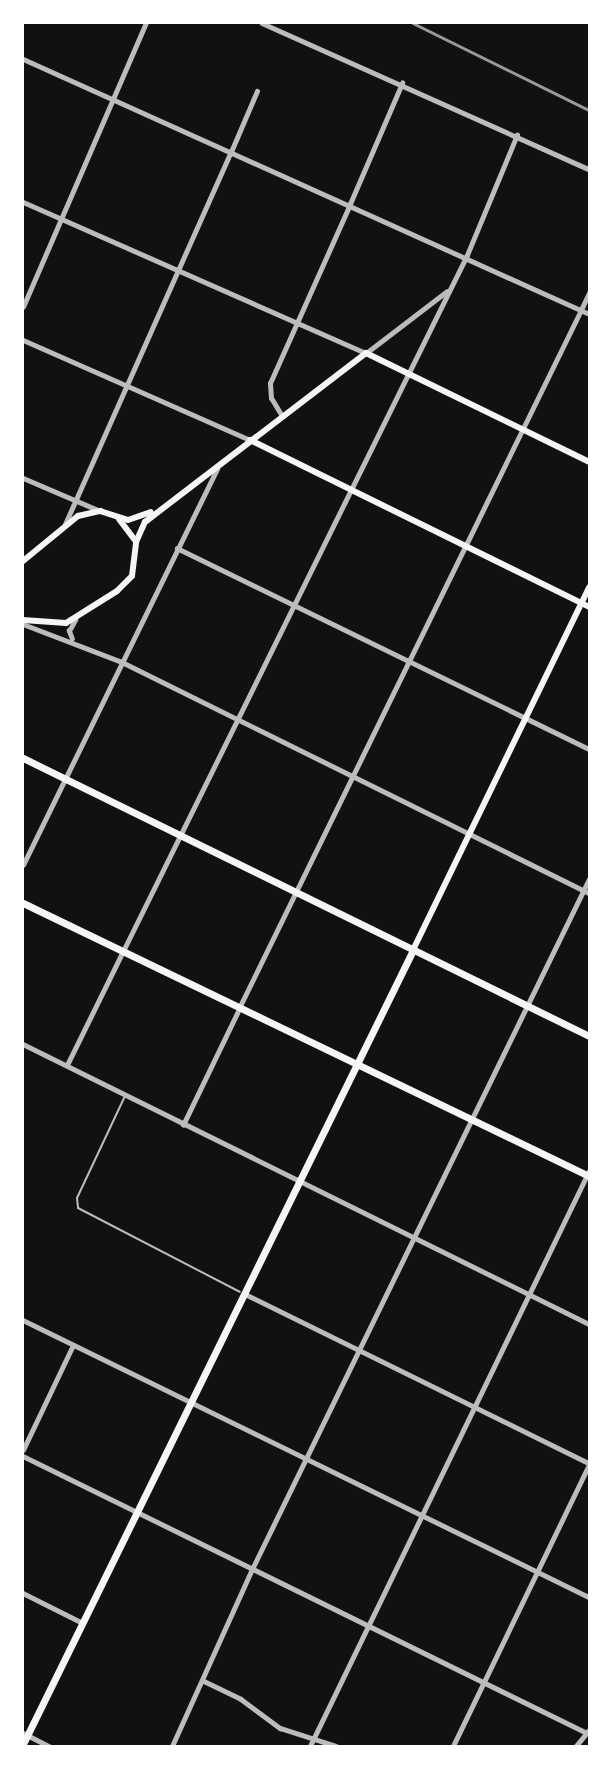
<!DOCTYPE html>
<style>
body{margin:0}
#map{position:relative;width:612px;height:1769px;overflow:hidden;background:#111;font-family:"Open Sans",sans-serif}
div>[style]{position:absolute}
.service>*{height:2px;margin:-1px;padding:0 1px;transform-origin:1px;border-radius:1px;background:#bcbcbc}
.minor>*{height:4.5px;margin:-2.25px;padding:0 2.25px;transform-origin:2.25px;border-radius:2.25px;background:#bcbcbc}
.tertiary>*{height:5px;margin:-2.5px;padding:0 2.5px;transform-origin:2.5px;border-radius:2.5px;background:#bcbcbc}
.secondary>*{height:6px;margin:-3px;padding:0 3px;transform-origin:3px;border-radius:3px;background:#f5f5f5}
.primary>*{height:7px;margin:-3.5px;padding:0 3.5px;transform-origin:3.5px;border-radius:3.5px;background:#f5f5f5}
.rail>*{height:2.5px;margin:-1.25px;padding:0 1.25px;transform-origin:1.25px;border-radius:1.25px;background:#9a9a9a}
span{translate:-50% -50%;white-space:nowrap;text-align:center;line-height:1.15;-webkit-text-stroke:5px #fff;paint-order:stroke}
.frame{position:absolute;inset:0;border:24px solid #fff;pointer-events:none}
</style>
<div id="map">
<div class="service">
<div style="left:125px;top:1096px;width:113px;rotate:115.2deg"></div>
<div style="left:77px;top:1198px;width:10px;rotate:84deg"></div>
<div style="left:78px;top:1208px;width:182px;rotate:27.4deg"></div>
</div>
<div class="minor">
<div style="left:262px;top:23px;width:358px;rotate:24.1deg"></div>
<div style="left:231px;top:152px;width:66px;rotate:-66.9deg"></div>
<div style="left:350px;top:204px;width:132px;rotate:-66.7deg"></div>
<div style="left:467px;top:255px;width:130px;rotate:-67.4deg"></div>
<div style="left:23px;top:307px;width:309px;rotate:-66.6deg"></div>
<div style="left:581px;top:310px;width:19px;rotate:-65deg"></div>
<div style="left:177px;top:548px;width:458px;rotate:26deg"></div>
<div style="left:23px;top:624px;width:106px;rotate:21deg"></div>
<div style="left:122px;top:662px;width:521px;rotate:26.32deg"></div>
<div style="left:72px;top:639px;width:9px;rotate:-111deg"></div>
<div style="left:69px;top:631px;width:13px;rotate:-61deg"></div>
<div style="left:23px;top:865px;width:441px;rotate:-63.9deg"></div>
<div style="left:23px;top:1044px;width:631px;rotate:26.32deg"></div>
<div style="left:67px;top:1065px;width:127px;rotate:-63.8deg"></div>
<div style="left:183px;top:1125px;width:129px;rotate:-64.2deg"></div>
<div style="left:245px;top:1294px;width:383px;rotate:26.2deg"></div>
<div style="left:23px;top:1320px;width:630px;rotate:26.08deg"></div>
<div style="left:23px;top:1450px;width:116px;rotate:-64.5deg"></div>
<div style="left:23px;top:1456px;width:628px;rotate:26.16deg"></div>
<div style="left:23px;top:1593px;width:67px;rotate:26.6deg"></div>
<div style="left:204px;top:1681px;width:41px;rotate:25.9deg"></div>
<div style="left:241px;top:1699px;width:49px;rotate:36.6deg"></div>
<div style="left:280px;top:1728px;width:59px;rotate:17.8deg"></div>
<div style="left:310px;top:1746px;width:639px;rotate:-64.12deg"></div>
<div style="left:453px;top:1746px;width:312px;rotate:-64.2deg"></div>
<div style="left:576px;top:1746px;width:21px;rotate:-51deg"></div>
</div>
<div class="tertiary">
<div style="left:23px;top:59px;width:621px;rotate:24.25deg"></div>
<div style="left:23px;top:202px;width:375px;rotate:23.8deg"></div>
<div style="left:366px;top:353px;width:102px;rotate:-37.4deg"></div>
<div style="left:23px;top:340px;width:248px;rotate:23.8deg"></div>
<div style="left:282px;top:416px;width:21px;rotate:-121deg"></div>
<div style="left:271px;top:398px;width:15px;rotate:-94deg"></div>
<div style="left:270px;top:383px;width:196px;rotate:-65.9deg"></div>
<div style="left:23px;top:478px;width:84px;rotate:23.2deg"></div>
<div style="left:65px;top:524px;width:407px;rotate:-66deg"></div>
<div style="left:123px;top:951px;width:776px;rotate:-63.7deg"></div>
<div style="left:239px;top:1008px;width:777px;rotate:-63.9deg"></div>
<div style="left:23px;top:1733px;width:29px;rotate:27deg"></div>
<div style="left:172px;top:1746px;width:194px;rotate:-65.7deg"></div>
<div style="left:252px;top:1569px;width:768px;rotate:-63.97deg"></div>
</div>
<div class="secondary">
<div style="left:250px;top:440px;width:378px;rotate:26.2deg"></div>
<div style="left:119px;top:519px;width:26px;rotate:53deg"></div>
<div style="left:23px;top:561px;width:71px;rotate:-39.3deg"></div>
<div style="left:78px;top:516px;width:23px;rotate:-13deg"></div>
<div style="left:100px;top:511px;width:29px;rotate:18deg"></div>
<div style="left:128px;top:520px;width:24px;rotate:-19deg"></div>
<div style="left:23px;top:620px;width:43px;rotate:4deg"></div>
<div style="left:66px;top:623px;width:60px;rotate:-32.1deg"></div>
<div style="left:117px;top:591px;width:21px;rotate:-45deg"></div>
<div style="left:132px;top:576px;width:34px;rotate:-83deg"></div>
<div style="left:136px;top:542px;width:22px;rotate:-66deg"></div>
<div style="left:145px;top:522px;width:278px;rotate:-37.4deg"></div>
<div style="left:366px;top:353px;width:248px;rotate:26deg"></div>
<div style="left:413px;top:950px;width:403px;rotate:-64.1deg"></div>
</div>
<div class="primary">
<div style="left:23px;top:758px;width:631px;rotate:26.16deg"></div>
<div style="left:23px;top:903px;width:628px;rotate:25.75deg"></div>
<div style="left:23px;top:1744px;width:885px;rotate:-63.84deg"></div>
</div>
<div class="rail">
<div style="left:413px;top:23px;width:196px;rotate:26.3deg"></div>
</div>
<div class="frame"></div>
</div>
